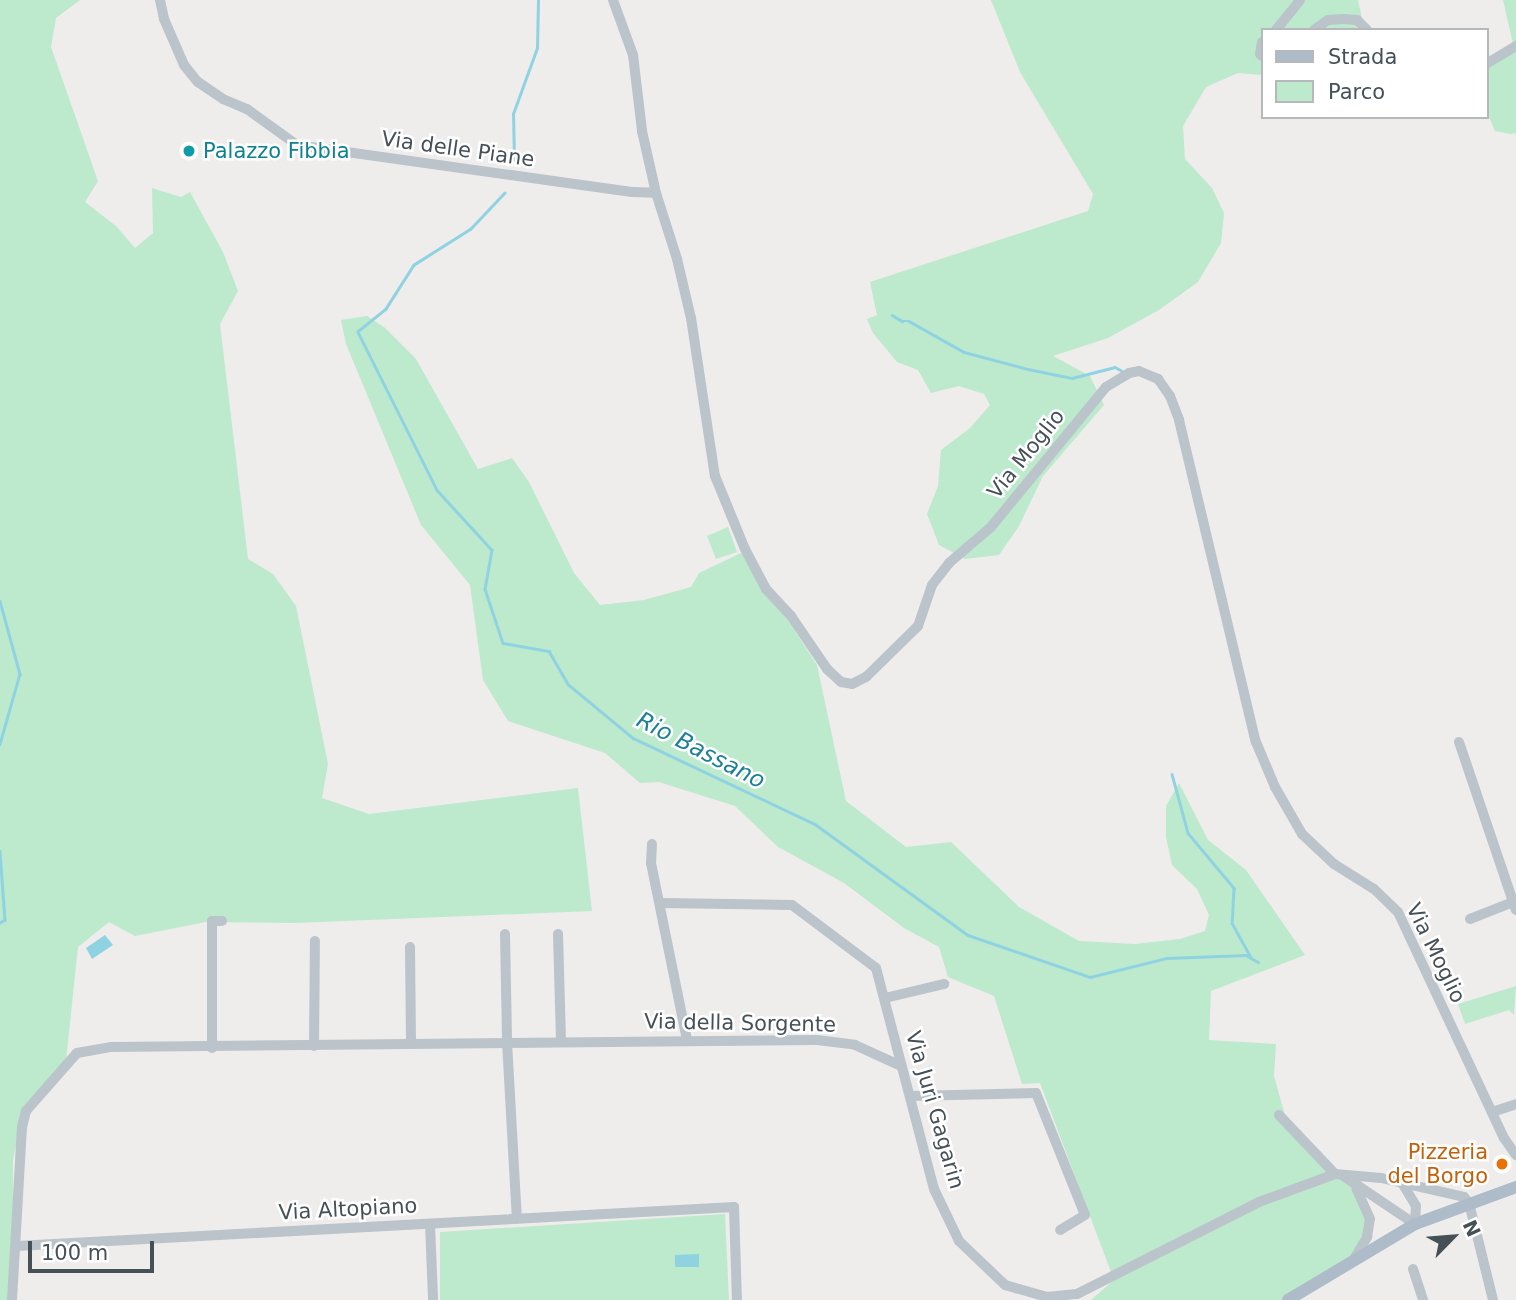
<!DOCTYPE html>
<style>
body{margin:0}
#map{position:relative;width:1516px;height:1300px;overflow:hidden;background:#efecec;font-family:"DejaVu Sans",sans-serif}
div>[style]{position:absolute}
.green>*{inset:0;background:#bde9cd}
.water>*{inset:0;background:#8fd3e2}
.stream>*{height:2.5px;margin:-1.25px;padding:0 1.25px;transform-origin:1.25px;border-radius:1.25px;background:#8fd3e2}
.minor>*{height:10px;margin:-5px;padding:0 5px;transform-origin:5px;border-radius:5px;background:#bbc4ca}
.major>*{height:12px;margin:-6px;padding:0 6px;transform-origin:6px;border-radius:6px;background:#aebcc9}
.dots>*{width:19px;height:19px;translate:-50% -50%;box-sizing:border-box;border:4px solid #fff;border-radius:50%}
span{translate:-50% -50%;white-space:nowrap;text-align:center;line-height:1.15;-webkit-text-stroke:5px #fff;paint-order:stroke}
.street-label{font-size:21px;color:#465057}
.culture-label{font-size:21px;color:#0d838f}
.left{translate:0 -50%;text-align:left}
.food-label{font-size:21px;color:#c56008}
.right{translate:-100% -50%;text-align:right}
.water-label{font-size:23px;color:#1a8197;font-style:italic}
.legend{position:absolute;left:1261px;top:28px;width:228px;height:91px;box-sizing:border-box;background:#fff;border:2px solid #b5b9bc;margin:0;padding:9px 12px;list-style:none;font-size:21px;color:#465057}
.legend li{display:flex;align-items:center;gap:14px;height:35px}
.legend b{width:35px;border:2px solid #b5b9bc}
.north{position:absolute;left:1418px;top:1202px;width:70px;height:70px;-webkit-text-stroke:5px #fff;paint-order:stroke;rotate:65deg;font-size:19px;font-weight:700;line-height:28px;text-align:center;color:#465057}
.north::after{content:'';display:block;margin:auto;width:24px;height:32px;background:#465057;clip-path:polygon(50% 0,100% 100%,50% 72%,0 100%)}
.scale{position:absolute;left:28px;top:1241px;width:126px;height:32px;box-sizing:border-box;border:4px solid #465057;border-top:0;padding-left:9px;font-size:21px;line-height:24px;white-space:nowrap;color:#465057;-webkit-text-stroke:5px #fff;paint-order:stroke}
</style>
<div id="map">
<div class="green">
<div style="clip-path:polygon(0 0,80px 0,56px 18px,51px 47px,98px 181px,85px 202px,116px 226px,135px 248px,153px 233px,152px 188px,181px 197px,190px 192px,223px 252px,238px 291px,220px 324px,248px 559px,273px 574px,296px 606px,328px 764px,322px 798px,369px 814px,578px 788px,592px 911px,295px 923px,206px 922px,135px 936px,109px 922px,78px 947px,66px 1061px,23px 1112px,13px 1160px,13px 1300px,0 1300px)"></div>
<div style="clip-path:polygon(991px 0,1358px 0,1362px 18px,1355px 30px,1262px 30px,1262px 75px,1238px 73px,1206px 87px,1183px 126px,1185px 159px,1212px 188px,1224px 213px,1221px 243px,1198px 282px,1159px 310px,1108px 338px,1053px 356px,1090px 376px,1104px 405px,1043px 476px,1019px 526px,999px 555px,965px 559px,939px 545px,927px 514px,938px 486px,941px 450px,970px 428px,990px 405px,984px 394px,959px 386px,931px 393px,918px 370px,897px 362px,873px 333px,867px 319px,877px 315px,870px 282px,1088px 211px,1093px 194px,1020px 72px)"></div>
<div style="clip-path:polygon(1503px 0,1516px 0,1516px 133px,1511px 134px,1495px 131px,1486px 110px,1486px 65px,1513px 44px)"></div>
<div style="clip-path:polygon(367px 316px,384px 327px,416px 359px,478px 469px,512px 458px,529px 482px,574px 573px,600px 605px,644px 600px,691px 587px,699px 573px,743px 552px,817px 665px,846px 801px,906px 847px,951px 842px,1019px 907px,1079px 941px,1135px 944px,1180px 939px,1205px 931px,1209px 915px,1197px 889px,1172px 865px,1166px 837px,1166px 806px,1179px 783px,1208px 840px,1246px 870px,1305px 955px,1211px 991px,1209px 1040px,1276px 1044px,1274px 1076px,1286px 1119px,1349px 1183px,1366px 1210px,1368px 1227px,1360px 1254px,1288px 1300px,1091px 1300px,1114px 1280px,1040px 1083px,1022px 1084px,994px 996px,948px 977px,939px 947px,904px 928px,844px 883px,778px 847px,735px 806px,659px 782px,640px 783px,605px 753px,508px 721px,483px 680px,470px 585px,421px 525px,346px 344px,341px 320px)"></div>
<div style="clip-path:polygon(728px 527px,737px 552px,716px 559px,707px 536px)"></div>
<div style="clip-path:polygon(1516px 986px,1514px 1015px,1509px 1010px,1465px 1024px,1458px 1004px)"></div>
<div style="clip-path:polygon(725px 1214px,729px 1300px,440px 1300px,440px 1232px)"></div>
</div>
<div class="water">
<div style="clip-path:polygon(105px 935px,113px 945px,92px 959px,86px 948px)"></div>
<div style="clip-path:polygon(699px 1254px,699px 1267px,675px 1267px,675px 1255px)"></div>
</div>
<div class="stream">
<div style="left:514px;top:160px;width:46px;rotate:-91.2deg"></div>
<div style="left:513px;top:114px;width:70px;rotate:-70deg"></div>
<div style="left:537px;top:48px;width:48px;rotate:-88.8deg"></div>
<div style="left:505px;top:193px;width:50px;rotate:133.4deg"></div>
<div style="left:471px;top:229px;width:67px;rotate:147.7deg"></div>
<div style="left:414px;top:265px;width:52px;rotate:122.5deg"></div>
<div style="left:386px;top:309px;width:36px;rotate:141deg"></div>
<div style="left:358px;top:332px;width:177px;rotate:63.4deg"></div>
<div style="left:437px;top:490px;width:81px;rotate:47.5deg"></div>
<div style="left:492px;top:550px;width:40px;rotate:100deg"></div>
<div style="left:485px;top:589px;width:57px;rotate:71.6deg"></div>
<div style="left:503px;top:643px;width:47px;rotate:9.9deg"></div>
<div style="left:549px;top:651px;width:39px;rotate:60deg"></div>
<div style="left:569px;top:685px;width:83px;rotate:39.6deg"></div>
<div style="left:633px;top:738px;width:201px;rotate:25.3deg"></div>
<div style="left:815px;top:824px;width:189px;rotate:36deg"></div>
<div style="left:968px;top:935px;width:129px;rotate:19deg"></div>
<div style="left:1090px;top:977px;width:79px;rotate:-13.9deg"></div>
<div style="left:1167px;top:958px;width:79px;rotate:-2.2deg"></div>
<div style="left:1246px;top:955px;width:14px;rotate:30deg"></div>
<div style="left:892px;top:315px;width:12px;rotate:31deg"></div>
<div style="left:902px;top:321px;width:7px"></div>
<div style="left:909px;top:321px;width:63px;rotate:29.4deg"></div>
<div style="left:964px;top:352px;width:66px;rotate:14.9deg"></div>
<div style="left:1028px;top:369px;width:45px;rotate:11.6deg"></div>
<div style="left:1072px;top:378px;width:44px;rotate:-14.3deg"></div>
<div style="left:1115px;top:367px;width:10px;rotate:29deg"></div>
<div style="left:0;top:601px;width:76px;rotate:74.7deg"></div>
<div style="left:20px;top:674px;width:73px;rotate:105.9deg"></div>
<div style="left:1172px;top:774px;width:61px;rotate:74.8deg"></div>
<div style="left:1188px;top:833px;width:72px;rotate:50.1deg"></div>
<div style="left:1234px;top:888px;width:35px;rotate:93deg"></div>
<div style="left:1232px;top:923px;width:39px;rotate:61deg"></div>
<div style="left:0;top:851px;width:69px;rotate:85.9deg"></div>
<div style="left:5px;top:920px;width:6px;rotate:149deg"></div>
</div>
<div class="minor">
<div style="left:160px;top:0;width:19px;rotate:78deg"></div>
<div style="left:164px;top:19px;width:50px;rotate:66.5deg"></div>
<div style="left:184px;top:65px;width:22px;rotate:51deg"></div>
<div style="left:198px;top:82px;width:30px;rotate:34deg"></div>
<div style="left:223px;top:99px;width:26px;rotate:23deg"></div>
<div style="left:247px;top:109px;width:62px;rotate:35.8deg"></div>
<div style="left:297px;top:145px;width:338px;rotate:8deg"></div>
<div style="left:632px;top:192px;width:24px;rotate:2deg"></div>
<div style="left:613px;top:0;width:59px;rotate:70deg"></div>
<div style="left:633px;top:55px;width:77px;rotate:83.2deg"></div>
<div style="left:642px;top:131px;width:64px;rotate:77.3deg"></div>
<div style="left:656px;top:193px;width:69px;rotate:72.3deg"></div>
<div style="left:677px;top:259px;width:61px;rotate:76.7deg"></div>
<div style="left:691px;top:318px;width:160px;rotate:81.4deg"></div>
<div style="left:715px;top:476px;width:79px;rotate:67.7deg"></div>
<div style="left:745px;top:549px;width:45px;rotate:62.3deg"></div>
<div style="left:766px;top:589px;width:37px;rotate:47deg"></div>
<div style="left:791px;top:616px;width:64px;rotate:55.8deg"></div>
<div style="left:827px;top:669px;width:19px;rotate:43deg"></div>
<div style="left:841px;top:682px;width:11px;rotate:10deg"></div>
<div style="left:852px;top:684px;width:16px;rotate:-27deg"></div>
<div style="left:866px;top:677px;width:73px;rotate:-44.4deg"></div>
<div style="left:918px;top:626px;width:43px;rotate:-71.1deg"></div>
<div style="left:932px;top:585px;width:28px;rotate:-52deg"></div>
<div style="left:949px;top:563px;width:55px;rotate:-40.6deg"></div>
<div style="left:991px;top:527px;width:181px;rotate:-50.6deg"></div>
<div style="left:1106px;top:387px;width:27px;rotate:-31deg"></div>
<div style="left:1129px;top:373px;width:10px;rotate:-11deg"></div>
<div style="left:1139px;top:371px;width:21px;rotate:23deg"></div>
<div style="left:1158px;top:379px;width:21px;rotate:55deg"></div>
<div style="left:1170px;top:396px;width:26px;rotate:69deg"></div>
<div style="left:1179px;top:420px;width:331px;rotate:76.6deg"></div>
<div style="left:1256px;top:742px;width:49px;rotate:67.1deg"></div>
<div style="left:1275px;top:787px;width:54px;rotate:60.1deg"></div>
<div style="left:1302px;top:834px;width:44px;rotate:43.2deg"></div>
<div style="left:1334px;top:864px;width:47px;rotate:32deg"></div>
<div style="left:1374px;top:889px;width:33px;rotate:44deg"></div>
<div style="left:1398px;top:912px;width:250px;rotate:64.9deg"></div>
<div style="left:1504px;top:1138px;width:21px;rotate:55deg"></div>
<div style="left:1276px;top:30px;width:38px;rotate:-51deg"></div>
<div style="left:1314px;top:30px;width:17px;rotate:-36deg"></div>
<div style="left:1328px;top:20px;width:15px;rotate:-4deg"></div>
<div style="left:1343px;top:19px;width:14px;rotate:4deg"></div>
<div style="left:1357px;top:20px;width:14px;rotate:45deg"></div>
<div style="left:1262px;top:42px;width:12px;rotate:99deg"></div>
<div style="left:1260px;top:54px;width:3px;rotate:45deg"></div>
<div style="left:1486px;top:64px;width:35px;rotate:-31deg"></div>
<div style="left:1459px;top:742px;width:177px;rotate:71.3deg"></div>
<div style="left:652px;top:844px;width:19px;rotate:93deg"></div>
<div style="left:651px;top:863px;width:181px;rotate:78.5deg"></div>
<div style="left:661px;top:903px;width:131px;rotate:0.9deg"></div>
<div style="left:792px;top:905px;width:105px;rotate:36.9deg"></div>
<div style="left:876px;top:968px;width:228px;rotate:75.3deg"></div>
<div style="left:934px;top:1189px;width:58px;rotate:64.3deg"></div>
<div style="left:959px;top:1241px;width:64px;rotate:43.7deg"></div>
<div style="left:1005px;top:1285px;width:44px;rotate:15.9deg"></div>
<div style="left:1047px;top:1297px;width:30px;rotate:-6deg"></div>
<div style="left:1077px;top:1294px;width:204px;rotate:-26.8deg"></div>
<div style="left:1259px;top:1202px;width:81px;rotate:-20.2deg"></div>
<div style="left:1335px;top:1174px;width:46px;rotate:5deg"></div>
<div style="left:1381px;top:1178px;width:85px;rotate:12.9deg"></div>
<div style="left:1464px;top:1197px;width:8px;rotate:50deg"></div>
<div style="left:1469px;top:1203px;width:100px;rotate:76.1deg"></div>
<div style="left:1470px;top:919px;width:46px;rotate:-21.6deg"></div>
<div style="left:505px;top:934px;width:108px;rotate:88.9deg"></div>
<div style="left:507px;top:1042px;width:177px;rotate:86.8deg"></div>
<div style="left:558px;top:934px;width:107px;rotate:88.4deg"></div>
<div style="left:410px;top:947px;width:96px;rotate:89.4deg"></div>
<div style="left:885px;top:998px;width:61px;rotate:-13.3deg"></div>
<div style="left:314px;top:1046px;width:105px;rotate:-89.5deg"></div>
<div style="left:212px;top:1048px;width:127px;rotate:-90deg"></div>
<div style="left:212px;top:921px;width:10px"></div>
<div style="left:911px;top:1096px;width:125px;rotate:-1.4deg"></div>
<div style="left:1036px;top:1093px;width:131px;rotate:68.1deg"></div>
<div style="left:1085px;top:1215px;width:29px;rotate:149deg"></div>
<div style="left:1492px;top:1112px;width:25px;rotate:-18deg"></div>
<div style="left:1279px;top:1115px;width:81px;rotate:46.5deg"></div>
<div style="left:1342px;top:1175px;width:88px;rotate:33.9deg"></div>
<div style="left:1415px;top:1224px;width:18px;rotate:-87deg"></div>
<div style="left:1416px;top:1206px;width:27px;rotate:-121deg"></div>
<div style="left:430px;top:1224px;width:76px;rotate:87.7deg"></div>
<div style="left:17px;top:1246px;width:718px;rotate:-3.11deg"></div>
<div style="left:734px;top:1207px;width:93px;rotate:88.2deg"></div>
<div style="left:1354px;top:1259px;width:26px;rotate:-59deg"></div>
<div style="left:1367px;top:1237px;width:18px;rotate:-81deg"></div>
<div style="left:1370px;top:1219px;width:34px;rotate:-114deg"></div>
<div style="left:1413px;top:1269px;width:33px;rotate:72deg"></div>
<div style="left:12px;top:1300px;width:173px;rotate:-86.7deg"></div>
<div style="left:22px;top:1127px;width:16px;rotate:-76deg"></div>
<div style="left:26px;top:1111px;width:77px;rotate:-48.7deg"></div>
<div style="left:77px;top:1053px;width:35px;rotate:-10deg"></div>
<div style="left:111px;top:1047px;width:706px;rotate:-0.57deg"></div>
<div style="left:817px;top:1040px;width:38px;rotate:7deg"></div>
<div style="left:855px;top:1045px;width:51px;rotate:24.5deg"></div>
</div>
<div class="major">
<div style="left:1288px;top:1300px;width:148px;rotate:-30.9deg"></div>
<div style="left:1415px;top:1224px;width:108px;rotate:-20.1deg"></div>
</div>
<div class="dots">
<div style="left:189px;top:151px;background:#0f9aa8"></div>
<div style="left:1502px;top:1164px;background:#e8710a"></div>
</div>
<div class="street-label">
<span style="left:458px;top:149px;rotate:8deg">Via delle Piane</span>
<span style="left:1026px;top:454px;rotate:-51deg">Via Moglio</span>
<span style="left:1436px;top:953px;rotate:64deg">Via Moglio</span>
<span style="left:740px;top:1023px;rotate:1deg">Via della Sorgente</span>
<span style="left:935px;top:1110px;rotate:74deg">Via Juri Gagarin</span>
<span style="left:348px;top:1209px;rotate:-3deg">Via Altopiano</span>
</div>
<div class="culture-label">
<span class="left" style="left:203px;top:151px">Palazzo Fibbia</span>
</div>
<div class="food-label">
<span class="right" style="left:1488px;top:1164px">Pizzeria<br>del Borgo</span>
</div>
<div class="water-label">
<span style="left:701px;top:750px;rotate:27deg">Rio Bassano</span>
</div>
<ul class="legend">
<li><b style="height:9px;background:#aebcc9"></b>Strada</li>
<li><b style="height:19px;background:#bde9cd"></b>Parco</li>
</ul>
<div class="north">N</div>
<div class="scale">100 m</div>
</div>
